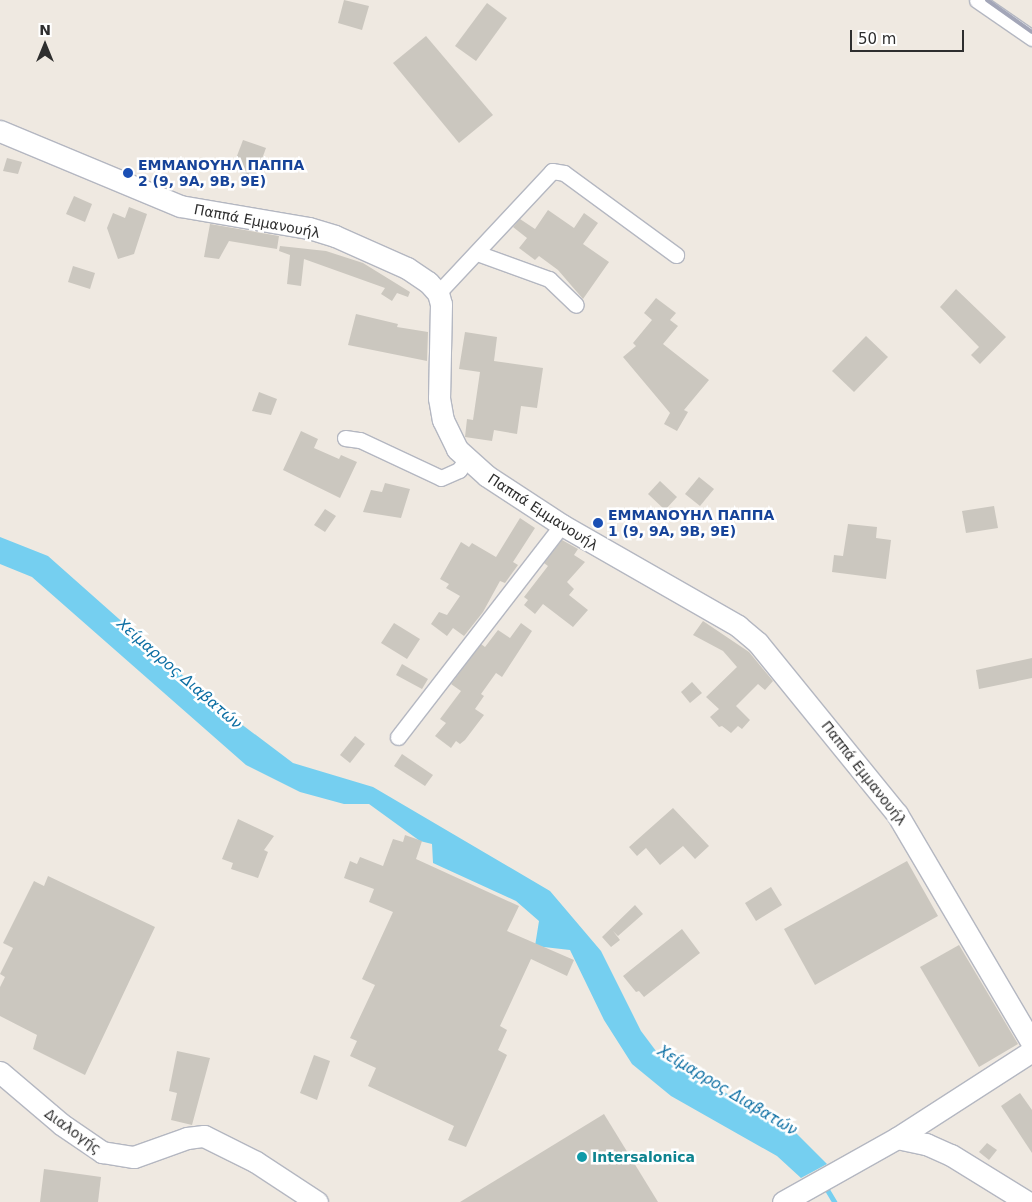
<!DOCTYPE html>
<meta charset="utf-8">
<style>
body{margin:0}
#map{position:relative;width:1032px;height:1202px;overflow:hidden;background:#efe9e1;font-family:"DejaVu Sans",sans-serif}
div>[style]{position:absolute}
.water>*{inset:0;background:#75cff0}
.stream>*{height:4.5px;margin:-2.25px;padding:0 2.25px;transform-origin:2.25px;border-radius:2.25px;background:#75cff0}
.building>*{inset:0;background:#cbc7bf}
.roads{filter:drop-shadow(1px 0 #b4b7c1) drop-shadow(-1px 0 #b4b7c1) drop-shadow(0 1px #b4b7c1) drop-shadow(0 -1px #b4b7c1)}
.street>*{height:15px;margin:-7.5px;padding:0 7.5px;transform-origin:7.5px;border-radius:7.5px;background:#fff}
.secondary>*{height:21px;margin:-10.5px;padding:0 10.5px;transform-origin:10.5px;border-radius:10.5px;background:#fff}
.rail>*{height:4px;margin:-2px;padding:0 2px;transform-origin:2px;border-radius:2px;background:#a3a6b8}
.dots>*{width:14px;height:14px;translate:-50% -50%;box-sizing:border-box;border:2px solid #fff;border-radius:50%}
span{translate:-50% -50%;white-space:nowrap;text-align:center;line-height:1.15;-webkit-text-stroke:5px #fff;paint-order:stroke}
.transit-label{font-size:14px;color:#164399;font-weight:700}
.left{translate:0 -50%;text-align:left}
.street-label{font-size:14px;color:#2e2e2e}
.culture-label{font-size:14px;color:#0d838f;font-weight:700}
.water-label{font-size:15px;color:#0d6fa3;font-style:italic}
.north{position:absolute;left:20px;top:20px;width:50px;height:50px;-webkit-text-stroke:4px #fff;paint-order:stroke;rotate:0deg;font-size:14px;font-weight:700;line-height:20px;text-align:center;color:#2e2e2e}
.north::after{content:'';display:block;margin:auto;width:18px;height:22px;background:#2e2e2e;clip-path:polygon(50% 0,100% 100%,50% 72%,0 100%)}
.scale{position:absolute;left:850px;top:30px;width:114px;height:22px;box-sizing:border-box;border:2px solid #2e2e2e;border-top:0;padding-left:6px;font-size:15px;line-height:18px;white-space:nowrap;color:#2e2e2e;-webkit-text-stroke:4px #fff;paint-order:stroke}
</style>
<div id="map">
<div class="water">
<div style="clip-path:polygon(0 537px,48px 556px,216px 705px,293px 763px,373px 787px,550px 891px,601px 951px,641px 1031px,662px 1059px,790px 1127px,827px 1164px,801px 1178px,777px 1156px,671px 1096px,632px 1064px,604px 1020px,570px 950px,535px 946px,539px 921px,516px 901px,433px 863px,432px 844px,420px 841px,369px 804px,344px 804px,300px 792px,246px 765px,32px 577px,0 564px)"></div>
</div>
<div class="stream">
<div style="left:824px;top:1184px;width:21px;rotate:59deg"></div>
</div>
<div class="building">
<div style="clip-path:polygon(344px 0,369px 6px,362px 30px,338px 23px)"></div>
<div style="clip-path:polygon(487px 3px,507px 18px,476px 61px,455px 46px)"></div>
<div style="clip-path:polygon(426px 36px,493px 115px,459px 143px,393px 63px)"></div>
<div style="clip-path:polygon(243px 140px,266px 148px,255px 178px,232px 169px)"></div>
<div style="clip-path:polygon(7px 158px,22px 162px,18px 174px,3px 171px)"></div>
<div style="clip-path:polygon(74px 196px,92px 204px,85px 222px,66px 214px)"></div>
<div style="clip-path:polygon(129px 207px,147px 214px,134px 254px,118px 259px,107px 228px,113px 213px,125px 218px)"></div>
<div style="clip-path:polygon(548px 210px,574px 228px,584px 213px,598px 223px,583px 244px,609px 262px,583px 299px,558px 270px,539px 256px,535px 260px,519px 248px,527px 238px,513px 227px,520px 219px,535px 229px)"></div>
<div style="clip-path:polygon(210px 224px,279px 236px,277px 249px,229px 241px,219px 259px,204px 257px)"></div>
<div style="clip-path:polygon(280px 246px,326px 251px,363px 263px,410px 292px,408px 297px,397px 293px,392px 301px,381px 294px,385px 288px,304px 259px,301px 286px,287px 284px,290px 255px,279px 251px)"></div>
<div style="clip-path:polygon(73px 266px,95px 273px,90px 289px,68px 282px)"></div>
<div style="clip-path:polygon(956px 289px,1006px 337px,980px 364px,971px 355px,979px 347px,940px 307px)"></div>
<div style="clip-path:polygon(656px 298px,676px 313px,670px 320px,678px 326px,663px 344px,709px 380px,684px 410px,688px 412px,677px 431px,664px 424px,670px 413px,623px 357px,636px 346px,633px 343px,652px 320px,644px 313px)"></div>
<div style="clip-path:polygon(356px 314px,398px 324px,397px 327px,428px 332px,427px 361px,348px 345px)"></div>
<div style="clip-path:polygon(465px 332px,497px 337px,494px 361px,543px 368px,537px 408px,521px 406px,517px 434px,494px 430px,492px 441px,465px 437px,467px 419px,473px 420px,480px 372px,459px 369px)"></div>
<div style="clip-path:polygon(866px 336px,888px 357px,854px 392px,832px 371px)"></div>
<div style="clip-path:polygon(259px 392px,277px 399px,271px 415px,252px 411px)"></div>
<div style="clip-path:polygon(301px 431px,318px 439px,314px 448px,339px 459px,341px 455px,357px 462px,340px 498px,283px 470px)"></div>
<div style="clip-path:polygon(699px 477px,714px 489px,700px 506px,685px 494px)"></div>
<div style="clip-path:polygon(660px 481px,677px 497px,665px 510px,648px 494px)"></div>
<div style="clip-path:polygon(385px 483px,410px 489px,401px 518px,363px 512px,371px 490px,382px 492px)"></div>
<div style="clip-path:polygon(994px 506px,998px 528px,966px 533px,962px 511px)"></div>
<div style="clip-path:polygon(325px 509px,336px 516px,325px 532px,314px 525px)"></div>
<div style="clip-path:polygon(520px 518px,535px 528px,513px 562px,518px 565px,505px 583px,500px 581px,483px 612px,464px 636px,453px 628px,447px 636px,431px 624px,439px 612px,447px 615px,460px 596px,446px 588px,449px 584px,440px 579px,461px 542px,469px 547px,472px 543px,496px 557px)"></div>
<div style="clip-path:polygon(848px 524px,877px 527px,876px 538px,891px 540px,886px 579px,832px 572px,834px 555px,843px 556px)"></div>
<div style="clip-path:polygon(562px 540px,578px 549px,574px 555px,585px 562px,567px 582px,574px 589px,569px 595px,588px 610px,573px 627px,543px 604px,535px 614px,524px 605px,528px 600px,524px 597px,548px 566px,544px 563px)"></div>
<div style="clip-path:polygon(703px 621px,749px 652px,773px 681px,765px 690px,758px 684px,736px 706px,750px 720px,742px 729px,738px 726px,731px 733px,722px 726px,719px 727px,710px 717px,719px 709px,706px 697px,737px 667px,723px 651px,693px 635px)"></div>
<div style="clip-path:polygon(394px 623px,420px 639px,407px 659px,381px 643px)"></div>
<div style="clip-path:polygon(521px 623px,532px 631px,502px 677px,496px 673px,481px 694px,484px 696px,475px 709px,484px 715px,465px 740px,460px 744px,456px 741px,451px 748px,435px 736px,446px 723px,440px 719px,461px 691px,451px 684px,481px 644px,485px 647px,498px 630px,510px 638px)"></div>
<div style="clip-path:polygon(1032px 658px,1032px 678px,979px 689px,976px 670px)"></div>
<div style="clip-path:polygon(402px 664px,428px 679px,422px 689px,396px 675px)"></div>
<div style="clip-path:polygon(692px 682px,702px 693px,690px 703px,681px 692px)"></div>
<div style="clip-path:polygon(355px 736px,365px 744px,350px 763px,340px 755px)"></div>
<div style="clip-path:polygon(402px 754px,433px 775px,425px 786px,394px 766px)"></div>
<div style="clip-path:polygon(673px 808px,709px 846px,695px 859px,683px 846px,660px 865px,646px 848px,637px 856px,629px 847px)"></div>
<div style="clip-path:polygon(238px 819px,274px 836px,264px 850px,268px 852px,258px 878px,231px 869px,233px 863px,222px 859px)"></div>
<div style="clip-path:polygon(405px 835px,422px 841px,416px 859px,519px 906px,507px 931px,574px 960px,567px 976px,531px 959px,500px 1026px,507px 1030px,498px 1050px,507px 1055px,466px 1147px,448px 1140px,454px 1126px,368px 1086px,376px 1068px,350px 1056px,357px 1041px,350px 1038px,375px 985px,362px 979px,393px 912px,369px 902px,374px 889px,344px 878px,350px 861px,357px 864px,360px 857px,383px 866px,393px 839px,403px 842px)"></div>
<div style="clip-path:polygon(907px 861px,938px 916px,815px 985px,784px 929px)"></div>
<div style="clip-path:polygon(48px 876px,155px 927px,85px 1075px,33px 1049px,37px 1035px,0 1016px,0 987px,5px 977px,0 974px,13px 948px,3px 943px,34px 881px,44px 886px)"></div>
<div style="clip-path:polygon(771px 887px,782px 905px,756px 921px,745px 903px)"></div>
<div style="clip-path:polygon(635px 905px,643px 914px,618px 936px,613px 931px,620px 940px,611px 947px,602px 937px)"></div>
<div style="clip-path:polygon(682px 929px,700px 953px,644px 997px,639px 991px,636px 992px,623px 976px)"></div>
<div style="clip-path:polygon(959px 945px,1018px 1044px,979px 1067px,920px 967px)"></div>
<div style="clip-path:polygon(177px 1051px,210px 1058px,192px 1125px,171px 1120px,177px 1093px,169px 1091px)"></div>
<div style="clip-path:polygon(314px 1055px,330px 1061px,317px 1100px,300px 1093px)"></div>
<div style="clip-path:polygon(1020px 1093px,1032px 1110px,1032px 1153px,1001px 1106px)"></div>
<div style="clip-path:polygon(604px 1114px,658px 1202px,460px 1202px)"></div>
<div style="clip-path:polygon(987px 1143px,997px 1150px,989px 1160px,979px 1152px)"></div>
<div style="clip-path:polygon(44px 1169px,101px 1177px,98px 1202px,40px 1202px)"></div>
</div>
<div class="roads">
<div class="street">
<div style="left:977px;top:0;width:67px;rotate:34.6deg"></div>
<div style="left:477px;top:253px;width:77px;rotate:19.9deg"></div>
<div style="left:549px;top:279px;width:37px;rotate:44deg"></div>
<div style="left:438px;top:293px;width:167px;rotate:-46.9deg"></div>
<div style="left:552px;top:171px;width:12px;rotate:9deg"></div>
<div style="left:564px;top:173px;width:139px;rotate:36.2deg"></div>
<div style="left:345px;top:438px;width:15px;rotate:8deg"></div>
<div style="left:360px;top:440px;width:89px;rotate:25.1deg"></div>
<div style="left:441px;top:478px;width:20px;rotate:-24deg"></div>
<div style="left:459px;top:470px;width:14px;rotate:-56deg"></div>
<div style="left:398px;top:737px;width:268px;rotate:-52.3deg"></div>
</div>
<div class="secondary">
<div style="left:0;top:131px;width:195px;rotate:22.6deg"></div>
<div style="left:180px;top:206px;width:131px;rotate:9.7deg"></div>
<div style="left:309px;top:228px;width:27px;rotate:17deg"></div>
<div style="left:335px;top:236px;width:79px;rotate:24deg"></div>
<div style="left:407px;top:268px;width:25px;rotate:34deg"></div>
<div style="left:428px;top:282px;width:15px;rotate:48deg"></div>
<div style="left:438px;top:293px;width:11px;rotate:75deg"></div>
<div style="left:441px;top:304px;width:94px;rotate:91.2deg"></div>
<div style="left:439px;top:398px;width:22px;rotate:80deg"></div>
<div style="left:443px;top:420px;width:32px;rotate:64deg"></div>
<div style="left:457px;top:449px;width:40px;rotate:42deg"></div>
<div style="left:487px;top:476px;width:90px;rotate:33.2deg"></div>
<div style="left:562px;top:525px;width:203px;rotate:29.8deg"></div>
<div style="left:738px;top:626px;width:26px;rotate:40deg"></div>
<div style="left:758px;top:643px;width:220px;rotate:50.9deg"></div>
<div style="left:897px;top:814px;width:266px;rotate:59.5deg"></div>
<div style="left:0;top:1072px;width:80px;rotate:40.4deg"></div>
<div style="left:61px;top:1124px;width:50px;rotate:34.3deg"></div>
<div style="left:102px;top:1152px;width:32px;rotate:9deg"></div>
<div style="left:134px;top:1157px;width:56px;rotate:-19.7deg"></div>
<div style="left:187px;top:1138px;width:17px;rotate:-7deg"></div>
<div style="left:204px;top:1136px;width:58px;rotate:26.6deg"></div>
<div style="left:256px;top:1162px;width:73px;rotate:33.3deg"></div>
<div style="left:897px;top:1138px;width:30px;rotate:12deg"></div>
<div style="left:926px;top:1144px;width:27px;rotate:24deg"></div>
<div style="left:951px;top:1155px;width:89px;rotate:31.7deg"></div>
<div style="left:783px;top:1202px;width:131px;rotate:-29.3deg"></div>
<div style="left:897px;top:1138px;width:161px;rotate:-32.8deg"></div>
</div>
</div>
<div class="rail">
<div style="left:987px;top:0;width:55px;rotate:35.4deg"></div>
</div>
<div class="dots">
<div style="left:128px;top:173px;background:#1a4fb4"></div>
<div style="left:598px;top:523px;background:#1a4fb4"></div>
<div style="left:582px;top:1157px;background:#0f9aa8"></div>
</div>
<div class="transit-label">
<span class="left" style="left:138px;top:173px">ΕΜΜΑΝΟΥΗΛ ΠΑΠΠΑ<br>2 (9, 9Α, 9Β, 9Ε)</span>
<span class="left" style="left:608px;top:523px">ΕΜΜΑΝΟΥΗΛ ΠΑΠΠΑ<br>1 (9, 9Α, 9Β, 9Ε)</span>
</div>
<div class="street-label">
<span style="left:257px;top:221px;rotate:11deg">Παππά Εμμανουήλ</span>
<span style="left:543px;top:512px;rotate:33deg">Παππά Εμμανουήλ</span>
<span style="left:864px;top:773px;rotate:52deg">Παππά Εμμανουήλ</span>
<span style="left:73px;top:1131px;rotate:36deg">Διαλογής</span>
</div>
<div class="culture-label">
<span class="left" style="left:592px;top:1157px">Intersalonica</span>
</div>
<div class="water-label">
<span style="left:179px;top:674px;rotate:41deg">Χείμαρρος Διαβατών</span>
<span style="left:727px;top:1091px;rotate:31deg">Χείμαρρος Διαβατών</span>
</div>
<div class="north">N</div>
<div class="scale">50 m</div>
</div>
